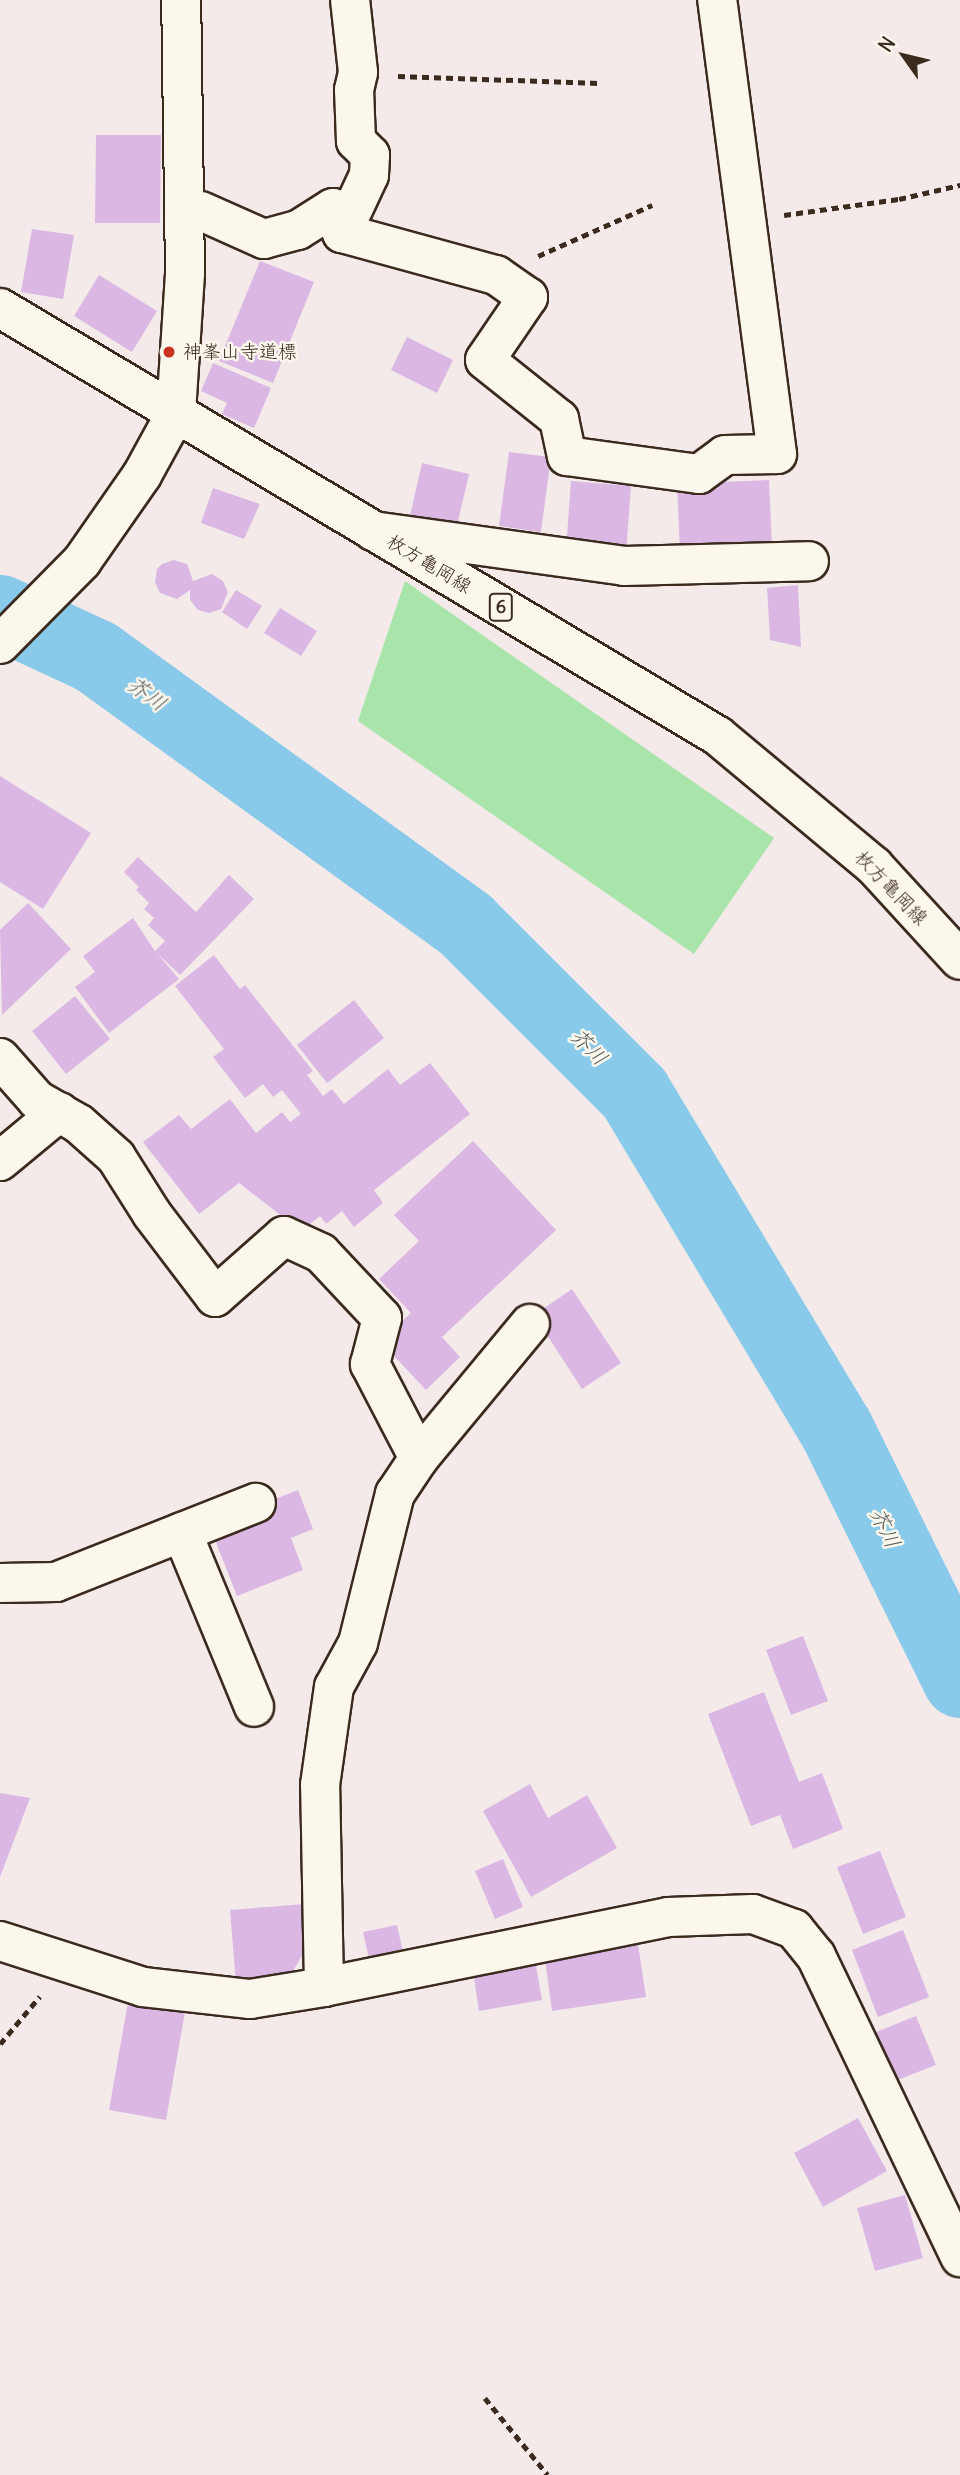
<!DOCTYPE html>
<meta charset="utf-8">
<style>
body{margin:0}
#map{position:relative;width:960px;height:2475px;overflow:hidden;background:#f4eaea;font-family:Delius,"Klee One",sans-serif}
div>[style]{position:absolute}
.green>*{inset:0;background:#a9e4aa}
.river>*{height:75px;margin:-37.5px;padding:0 37.5px;transform-origin:37.5px;border-radius:37.5px;background:#89caea}
.building>*{inset:0;background:#dab8e3}
.path>*{height:4.5px;margin-top:-2.25px;transform-origin:0;background:repeating-linear-gradient(90deg,#3b2a1e 0 7px,transparent 0 12px)}
.roads{filter:drop-shadow(2px 0 #3b2a1e) drop-shadow(-2px 0 #3b2a1e) drop-shadow(0 2px #3b2a1e) drop-shadow(0 -2px #3b2a1e)}
.minor>*{height:38px;margin:-19px;padding:0 19px;transform-origin:19px;border-radius:19px;background:#fbf7ec}
.primary>*{height:38px;margin:-19px;padding:0 19px;transform-origin:19px;border-radius:19px;background:#fbf7ec}
.dots>*{width:19px;height:19px;translate:-50% -50%;box-sizing:border-box;border:4px solid #fbf7ec;border-radius:50%}
span{translate:-50% -50%;white-space:nowrap;text-align:center;line-height:1.15;-webkit-text-stroke:5px #fbf7ec;paint-order:stroke}
.shield-label span{padding:2px 5px;background:#fbf7ec;border:2px solid;border-radius:5px;-webkit-text-stroke-width:0}
.shield-label{font-size:18px;color:#3b2a1e;font-weight:700}
.poi-label{font-size:19px;color:#3b2a1e}
.left{translate:0 -50%;text-align:left}
.street-label{font-size:19px;color:#3b2a1e}
.water-label{font-size:21px;color:#525a5b;font-style:italic}
.north{position:absolute;left:869px;top:21px;width:70px;height:70px;-webkit-text-stroke:5px #fbf7ec;paint-order:stroke;rotate:304deg;font-size:19px;font-weight:700;line-height:28px;text-align:center;color:#3b2a1e}
.north::after{content:'';display:block;margin:auto;width:24px;height:32px;background:#3b2a1e;clip-path:polygon(50% 0,100% 100%,50% 72%,0 100%)}
</style>
<div id="map">
<div class="green">
<div style="clip-path:polygon(405px 581px,774px 838px,694px 954px,358px 721px)"></div>
</div>
<div class="river">
<div style="left:0;top:612px;width:105px;rotate:24.9deg"></div>
<div style="left:95px;top:656px;width:458px;rotate:35.9deg"></div>
<div style="left:466px;top:925px;width:238px;rotate:45deg"></div>
<div style="left:634px;top:1093px;width:392px;rotate:59deg"></div>
<div style="left:836px;top:1429px;width:280px;rotate:63.7deg"></div>
</div>
<div class="building">
<div style="clip-path:polygon(96px 135px,161px 135px,160px 223px,95px 223px)"></div>
<div style="clip-path:polygon(32px 229px,74px 235px,63px 299px,21px 292px)"></div>
<div style="clip-path:polygon(260px 261px,314px 282px,273px 383px,219px 361px)"></div>
<div style="clip-path:polygon(99px 275px,157px 311px,132px 352px,74px 316px)"></div>
<div style="clip-path:polygon(407px 337px,453px 360px,437px 393px,391px 370px)"></div>
<div style="clip-path:polygon(213px 363px,271px 388px,254px 428px,222px 414px,227px 403px,201px 391px)"></div>
<div style="clip-path:polygon(509px 452px,551px 457px,541px 532px,499px 526px)"></div>
<div style="clip-path:polygon(422px 463px,469px 474px,456px 530px,409px 520px)"></div>
<div style="clip-path:polygon(769px 480px,772px 547px,680px 551px,677px 484px)"></div>
<div style="clip-path:polygon(571px 481px,631px 486px,626px 554px,566px 550px)"></div>
<div style="clip-path:polygon(213px 488px,260px 504px,244px 539px,201px 523px)"></div>
<div style="clip-path:polygon(174px 560px,187px 564px,193px 581px,212px 574px,223px 581px,228px 592px,221px 609px,209px 613px,198px 610px,190px 600px,190px 590px,177px 599px,160px 593px,155px 582px,157px 569px,162px 564px)"></div>
<div style="clip-path:polygon(798px 585px,801px 647px,770px 640px,767px 588px)"></div>
<div style="clip-path:polygon(236px 590px,262px 606px,247px 629px,222px 612px)"></div>
<div style="clip-path:polygon(280px 608px,317px 631px,301px 656px,264px 633px)"></div>
<div style="clip-path:polygon(0 776px,91px 833px,43px 909px,0 882px)"></div>
<div style="clip-path:polygon(138px 857px,196px 912px,229px 875px,254px 899px,180px 975px,157px 953px,179px 979px,109px 1033px,75px 987px,95px 972px,83px 956px,133px 918px,155px 951px,165px 941px,148px 925px,154px 918px,144px 909px,149px 903px,136px 890px,139px 887px,124px 872px)"></div>
<div style="clip-path:polygon(28px 903px,71px 949px,2px 1015px,0 930px)"></div>
<div style="clip-path:polygon(214px 955px,240px 989px,245px 985px,313px 1071px,307px 1075px,323px 1096px,332px 1089px,344px 1104px,388px 1069px,400px 1085px,430px 1063px,470px 1114px,374px 1190px,383px 1203px,354px 1227px,342px 1211px,326px 1224px,320px 1216px,301px 1231px,239px 1183px,199px 1214px,143px 1142px,179px 1115px,191px 1129px,230px 1099px,256px 1133px,282px 1112px,290px 1122px,301px 1114px,282px 1090px,273px 1097px,263px 1084px,245px 1098px,213px 1057px,224px 1049px,175px 986px)"></div>
<div style="clip-path:polygon(75px 996px,110px 1039px,66px 1074px,32px 1031px)"></div>
<div style="clip-path:polygon(354px 1000px,384px 1038px,327px 1083px,297px 1045px)"></div>
<div style="clip-path:polygon(473px 1141px,556px 1230px,442px 1337px,460px 1357px,426px 1390px,380px 1341px,411px 1313px,379px 1279px,419px 1241px,394px 1215px)"></div>
<div style="clip-path:polygon(572px 1289px,621px 1363px,582px 1389px,534px 1315px)"></div>
<div style="clip-path:polygon(298px 1490px,313px 1529px,291px 1538px,303px 1570px,237px 1596px,208px 1522px,274px 1496px,275px 1499px)"></div>
<div style="clip-path:polygon(803px 1636px,828px 1701px,791px 1715px,766px 1650px)"></div>
<div style="clip-path:polygon(764px 1692px,799px 1782px,822px 1773px,843px 1829px,793px 1849px,780px 1815px,751px 1826px,708px 1714px)"></div>
<div style="clip-path:polygon(530px 1784px,548px 1818px,587px 1795px,617px 1848px,531px 1897px,483px 1811px)"></div>
<div style="clip-path:polygon(0 1793px,30px 1798px,0 1877px)"></div>
<div style="clip-path:polygon(880px 1851px,906px 1917px,863px 1934px,837px 1867px)"></div>
<div style="clip-path:polygon(503px 1859px,523px 1907px,495px 1919px,475px 1871px)"></div>
<div style="clip-path:polygon(305px 1904px,309px 1943px,288px 1980px,236px 1984px,230px 1910px)"></div>
<div style="clip-path:polygon(397px 1925px,403px 1952px,369px 1959px,363px 1932px)"></div>
<div style="clip-path:polygon(903px 1930px,929px 1997px,878px 2017px,852px 1950px)"></div>
<div style="clip-path:polygon(637px 1938px,646px 1997px,552px 2011px,544px 1952px)"></div>
<div style="clip-path:polygon(535px 1960px,542px 2000px,479px 2011px,473px 1971px)"></div>
<div style="clip-path:polygon(128px 2002px,185px 2012px,166px 2120px,109px 2110px)"></div>
<div style="clip-path:polygon(916px 2016px,936px 2065px,895px 2081px,876px 2032px)"></div>
<div style="clip-path:polygon(858px 2118px,887px 2171px,823px 2207px,794px 2153px)"></div>
<div style="clip-path:polygon(905px 2195px,923px 2258px,875px 2271px,857px 2208px)"></div>
</div>
<div class="path">
<div style="left:398px;top:76px;width:201px;rotate:2deg"></div>
<div style="left:784px;top:215px;width:116px;rotate:-7.9deg"></div>
<div style="left:899px;top:199px;width:63px;rotate:-12.9deg"></div>
<div style="left:538px;top:256px;width:125px;rotate:-24.1deg"></div>
<div style="left:0;top:2044px;width:62px;rotate:-50.2deg"></div>
<div style="left:485px;top:2398px;width:99px;rotate:50.7deg"></div>
</div>
<div class="roads">
<div class="minor">
<div style="left:201px;top:211px;width:69px;rotate:24deg"></div>
<div style="left:264px;top:239px;width:35px;rotate:-15deg"></div>
<div style="left:298px;top:230px;width:41px;rotate:-32.2deg"></div>
<div style="left:333px;top:208px;width:27px;rotate:70deg"></div>
<div style="left:342px;top:233px;width:160px;rotate:15.3deg"></div>
<div style="left:496px;top:275px;width:39px;rotate:35deg"></div>
<div style="left:528px;top:297px;width:76px;rotate:124.3deg"></div>
<div style="left:485px;top:360px;width:95px;rotate:38.6deg"></div>
<div style="left:559px;top:419px;width:38px;rotate:78deg"></div>
<div style="left:567px;top:456px;width:133px;rotate:7.8deg"></div>
<div style="left:699px;top:474px;width:32px;rotate:-36deg"></div>
<div style="left:725px;top:455px;width:52px;rotate:-1.1deg"></div>
<div style="left:777px;top:454px;width:458px;rotate:-97.5deg"></div>
<div style="left:342px;top:233px;width:64px;rotate:-65deg"></div>
<div style="left:369px;top:175px;width:20px;rotate:-87deg"></div>
<div style="left:370px;top:155px;width:20px;rotate:-135deg"></div>
<div style="left:356px;top:141px;width:51px;rotate:-92.2deg"></div>
<div style="left:354px;top:90px;width:18px;rotate:-77deg"></div>
<div style="left:358px;top:72px;width:72px;rotate:-96.3deg"></div>
<div style="left:373px;top:531px;width:253px;rotate:7.9deg"></div>
<div style="left:624px;top:566px;width:185px;rotate:-1.5deg"></div>
<div style="left:0;top:644px;width:117px;rotate:-45.3deg"></div>
<div style="left:82px;top:561px;width:105px;rotate:-55.1deg"></div>
<div style="left:142px;top:475px;width:71px;rotate:-61.3deg"></div>
<div style="left:176px;top:413px;width:139px;rotate:-86.3deg"></div>
<div style="left:185px;top:274px;width:274px;rotate:-90.8deg"></div>
<div style="left:0;top:1058px;width:56px;rotate:48.6deg"></div>
<div style="left:37px;top:1100px;width:48px;rotate:29.7deg"></div>
<div style="left:79px;top:1124px;width:50px;rotate:41.7deg"></div>
<div style="left:116px;top:1157px;width:67px;rotate:57.7deg"></div>
<div style="left:152px;top:1214px;width:104px;rotate:52.8deg"></div>
<div style="left:215px;top:1297px;width:92px;rotate:-41.5deg"></div>
<div style="left:284px;top:1236px;width:41px;rotate:24.7deg"></div>
<div style="left:321px;top:1253px;width:89px;rotate:46.8deg"></div>
<div style="left:382px;top:1318px;width:48px;rotate:104.6deg"></div>
<div style="left:370px;top:1364px;width:106px;rotate:62.5deg"></div>
<div style="left:0;top:1161px;width:77px;rotate:-39.7deg"></div>
<div style="left:182px;top:1532px;width:189px;rotate:67.6deg"></div>
<div style="left:0;top:1583px;width:56px;rotate:-1deg"></div>
<div style="left:56px;top:1582px;width:215px;rotate:-21.6deg"></div>
<div style="left:0;top:1941px;width:150px;rotate:17.8deg"></div>
<div style="left:143px;top:1987px;width:108px;rotate:6.4deg"></div>
<div style="left:250px;top:1999px;width:75px;rotate:-9.2deg"></div>
<div style="left:324px;top:1987px;width:351px;rotate:-11.5deg"></div>
<div style="left:668px;top:1917px;width:85px;rotate:-2deg"></div>
<div style="left:753px;top:1914px;width:44px;rotate:20.1deg"></div>
<div style="left:794px;top:1929px;width:35px;rotate:51deg"></div>
<div style="left:816px;top:1956px;width:334px;rotate:64.4deg"></div>
<div style="left:324px;top:1987px;width:202px;rotate:-91.1deg"></div>
<div style="left:320px;top:1785px;width:99px;rotate:-81.9deg"></div>
<div style="left:334px;top:1687px;width:50px;rotate:-61.4deg"></div>
<div style="left:358px;top:1643px;width:154px;rotate:-76.1deg"></div>
<div style="left:395px;top:1494px;width:43px;rotate:-56.3deg"></div>
<div style="left:419px;top:1458px;width:174px;rotate:-50.4deg"></div>
</div>
<div class="primary">
<div style="left:0;top:308px;width:836px;rotate:30.8deg"></div>
<div style="left:718px;top:736px;width:203px;rotate:39.8deg"></div>
<div style="left:874px;top:866px;width:127px;rotate:47.5deg"></div>
</div>
</div>
<div class="dots">
<div style="left:169px;top:352px;background:#c8321e"></div>
</div>
<div class="shield-label">
<span style="left:501px;top:607px">6</span>
</div>
<div class="poi-label">
<span class="left" style="left:183px;top:352px">神峯山寺道標</span>
</div>
<div class="street-label">
<span style="left:429px;top:564px;rotate:31deg">枚方亀岡線</span>
<span style="left:891px;top:888px;rotate:46deg">枚方亀岡線</span>
</div>
<div class="water-label">
<span style="left:147px;top:694px;rotate:36deg">芥川</span>
<span style="left:589px;top:1047px;rotate:45deg">芥川</span>
<span style="left:885px;top:1528px;rotate:64deg">芥川</span>
</div>
<div class="north">N</div>
</div>
